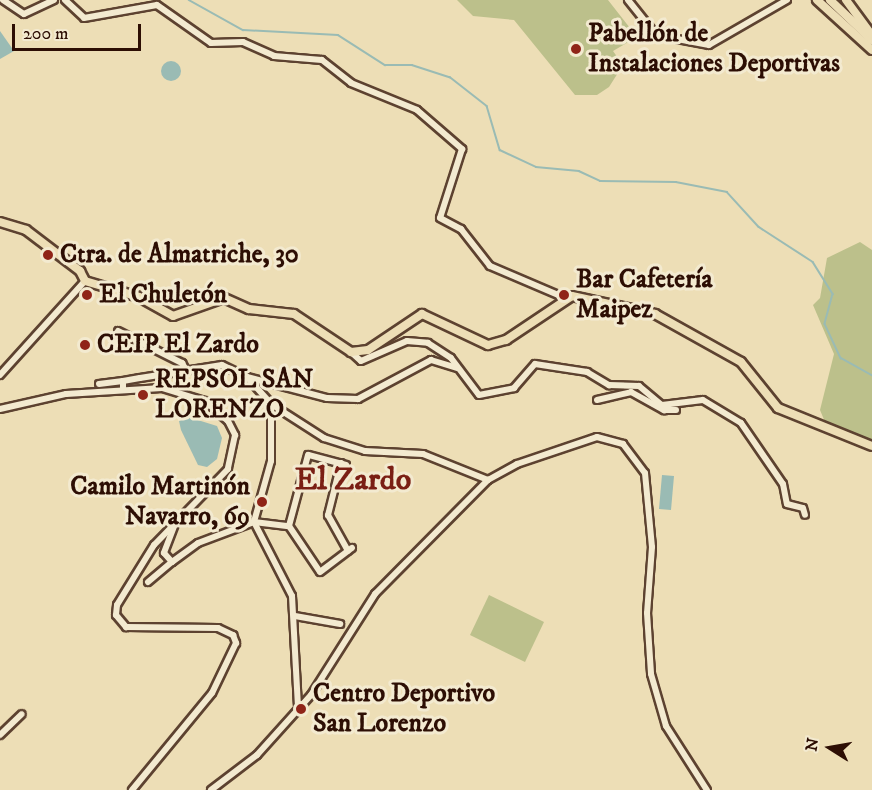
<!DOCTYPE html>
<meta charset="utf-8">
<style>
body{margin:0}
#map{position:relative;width:872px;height:790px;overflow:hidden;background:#eddeb6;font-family:"IM FELL DW Pica",serif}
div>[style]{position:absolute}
.green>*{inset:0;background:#bcc08b}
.water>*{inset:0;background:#9abbb4}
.round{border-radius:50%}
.stream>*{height:1.5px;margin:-0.75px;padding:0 0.75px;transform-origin:0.75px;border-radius:0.75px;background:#9abbb4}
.roads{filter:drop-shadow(2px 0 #5d4230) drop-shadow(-2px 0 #5d4230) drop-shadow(0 2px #5d4230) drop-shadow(0 -2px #5d4230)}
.minor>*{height:6px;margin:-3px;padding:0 3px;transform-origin:3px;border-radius:3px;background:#f3ead0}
.major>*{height:8px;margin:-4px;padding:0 4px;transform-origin:4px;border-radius:4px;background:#eddeb6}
.dots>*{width:16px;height:16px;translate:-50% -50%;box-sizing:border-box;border:3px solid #f3ead0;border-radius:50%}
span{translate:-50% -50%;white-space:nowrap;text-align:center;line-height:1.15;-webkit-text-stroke:6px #f3ead0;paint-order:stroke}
.poi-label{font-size:26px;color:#2d0e04;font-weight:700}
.left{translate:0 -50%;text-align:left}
.right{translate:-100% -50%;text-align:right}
.district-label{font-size:32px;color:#7a1f14;font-weight:700}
.north{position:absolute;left:800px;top:718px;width:60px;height:60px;-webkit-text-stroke:4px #f3ead0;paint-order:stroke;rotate:281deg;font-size:16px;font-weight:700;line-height:24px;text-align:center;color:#2d0e04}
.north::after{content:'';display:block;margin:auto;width:21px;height:27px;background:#2d0e04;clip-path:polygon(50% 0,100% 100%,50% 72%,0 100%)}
.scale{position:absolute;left:12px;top:24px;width:129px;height:27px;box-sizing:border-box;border:3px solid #2d0e04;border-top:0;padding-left:8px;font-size:18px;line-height:21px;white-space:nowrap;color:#2d0e04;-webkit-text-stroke:4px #f3ead0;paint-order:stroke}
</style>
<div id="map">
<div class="green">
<div style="clip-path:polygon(457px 0,608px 0,637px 37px,613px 51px,623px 65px,609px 87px,597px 95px,575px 95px,514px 20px,473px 16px)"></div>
<div style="clip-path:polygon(860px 242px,872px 250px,872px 443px,825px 422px,820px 410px,834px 354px,813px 305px,820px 298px,827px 258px)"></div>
<div style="clip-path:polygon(489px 595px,544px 622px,525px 662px,470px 635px)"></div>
</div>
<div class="water">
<div style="clip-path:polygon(0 31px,14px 51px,0 59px)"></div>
<div class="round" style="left:161px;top:61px;width:20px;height:20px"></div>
<div style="clip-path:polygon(188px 417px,217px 426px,222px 438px,217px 459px,207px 467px,198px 465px,181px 430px,179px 421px)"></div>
<div style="clip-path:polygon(662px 475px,674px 476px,671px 510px,659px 509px)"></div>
</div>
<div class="stream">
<div style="left:189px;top:0;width:62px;rotate:29.1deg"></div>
<div style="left:243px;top:30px;width:95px;rotate:3deg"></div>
<div style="left:338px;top:35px;width:56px;rotate:32.6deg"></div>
<div style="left:385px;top:65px;width:27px"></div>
<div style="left:412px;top:65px;width:40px;rotate:18deg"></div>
<div style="left:450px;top:77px;width:47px;rotate:38.1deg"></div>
<div style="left:487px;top:106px;width:46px;rotate:73.5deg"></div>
<div style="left:500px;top:150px;width:40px;rotate:25deg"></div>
<div style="left:536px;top:167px;width:43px;rotate:5.3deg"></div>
<div style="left:579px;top:171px;width:23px;rotate:25deg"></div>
<div style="left:600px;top:181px;width:76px;rotate:0.8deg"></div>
<div style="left:676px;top:182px;width:52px;rotate:11.1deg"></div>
<div style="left:727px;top:192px;width:47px;rotate:47.6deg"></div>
<div style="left:759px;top:227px;width:64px;rotate:32.9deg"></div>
<div style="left:813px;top:262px;width:38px;rotate:58deg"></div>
<div style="left:833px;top:294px;width:31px;rotate:105deg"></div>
<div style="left:825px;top:324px;width:38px;rotate:65deg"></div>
<div style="left:841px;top:358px;width:35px;rotate:29deg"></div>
</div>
<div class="roads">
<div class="minor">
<div style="left:3px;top:0;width:25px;rotate:34deg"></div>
<div style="left:24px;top:14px;width:33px;rotate:-25deg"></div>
<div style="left:65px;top:0;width:26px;rotate:43deg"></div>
<div style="left:84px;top:18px;width:74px;rotate:-10.1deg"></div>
<div style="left:157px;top:5px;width:66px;rotate:35.1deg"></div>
<div style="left:211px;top:43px;width:32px;rotate:-2deg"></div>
<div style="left:243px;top:42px;width:34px;rotate:24deg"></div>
<div style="left:274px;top:56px;width:48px;rotate:4.8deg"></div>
<div style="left:322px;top:60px;width:37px;rotate:38deg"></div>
<div style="left:351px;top:83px;width:71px;rotate:22.2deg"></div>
<div style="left:417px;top:110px;width:60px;rotate:40.9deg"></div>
<div style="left:462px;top:149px;width:72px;rotate:107.7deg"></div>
<div style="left:440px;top:218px;width:24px;rotate:28deg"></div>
<div style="left:461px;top:229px;width:47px;rotate:51.9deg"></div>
<div style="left:490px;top:266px;width:82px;rotate:23.1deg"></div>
<div style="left:628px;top:0;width:45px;rotate:51.3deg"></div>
<div style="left:656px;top:35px;width:54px;rotate:10.7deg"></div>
<div style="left:709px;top:45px;width:90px;rotate:-30deg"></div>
<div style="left:118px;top:331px;width:72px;rotate:26.6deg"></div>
<div style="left:182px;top:363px;width:8px;rotate:60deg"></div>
<div style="left:351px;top:352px;width:13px;rotate:42deg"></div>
<div style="left:361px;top:361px;width:50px;rotate:-23.5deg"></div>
<div style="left:407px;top:341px;width:21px;rotate:5deg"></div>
<div style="left:428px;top:343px;width:27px;rotate:33deg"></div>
<div style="left:451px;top:358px;width:46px;rotate:52.9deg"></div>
<div style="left:479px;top:395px;width:36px;rotate:-11deg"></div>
<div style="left:514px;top:388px;width:32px;rotate:-49deg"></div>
<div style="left:535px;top:364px;width:53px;rotate:8.7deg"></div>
<div style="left:587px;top:372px;width:26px;rotate:31deg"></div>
<div style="left:609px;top:385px;width:30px;rotate:2deg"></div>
<div style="left:639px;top:386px;width:30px;rotate:40deg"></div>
<div style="left:662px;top:405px;width:41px;rotate:-7deg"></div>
<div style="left:703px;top:400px;width:44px;rotate:31.2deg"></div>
<div style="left:741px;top:423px;width:74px;rotate:55.5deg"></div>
<div style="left:783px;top:484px;width:20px;rotate:79deg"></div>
<div style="left:787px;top:504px;width:16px;rotate:14deg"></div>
<div style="left:803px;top:508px;width:7px;rotate:74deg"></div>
<div style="left:0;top:375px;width:127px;rotate:-47.9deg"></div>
<div style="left:247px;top:377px;width:83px;rotate:14.7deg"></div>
<div style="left:327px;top:398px;width:31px;rotate:2deg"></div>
<div style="left:358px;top:399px;width:83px;rotate:-28.1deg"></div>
<div style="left:431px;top:360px;width:27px;rotate:17deg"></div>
<div style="left:99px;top:384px;width:24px;rotate:-7deg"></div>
<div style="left:123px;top:388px;width:7px;rotate:-90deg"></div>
<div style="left:123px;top:381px;width:17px;rotate:-10deg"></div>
<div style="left:140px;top:378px;width:83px;rotate:-9deg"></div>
<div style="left:222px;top:365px;width:28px;rotate:26deg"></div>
<div style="left:247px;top:377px;width:36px;rotate:48deg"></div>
<div style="left:271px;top:404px;width:57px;rotate:90deg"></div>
<div style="left:271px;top:461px;width:63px;rotate:105.6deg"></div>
<div style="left:254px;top:522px;width:83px;rotate:62.8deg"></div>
<div style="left:292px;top:596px;width:111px;rotate:86.9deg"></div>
<div style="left:597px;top:400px;width:35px;rotate:-13deg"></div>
<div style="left:631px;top:392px;width:38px;rotate:29deg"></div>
<div style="left:664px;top:410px;width:12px"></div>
<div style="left:271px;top:404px;width:63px;rotate:32.7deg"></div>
<div style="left:324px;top:438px;width:43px;rotate:17.6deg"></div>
<div style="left:365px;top:451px;width:58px;rotate:3deg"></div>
<div style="left:423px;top:454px;width:70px;rotate:21.8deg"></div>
<div style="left:0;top:409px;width:68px;rotate:-12.8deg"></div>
<div style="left:66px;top:394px;width:96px;rotate:-3.6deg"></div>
<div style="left:162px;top:388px;width:45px;rotate:16.8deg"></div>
<div style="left:205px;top:401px;width:30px;rotate:41deg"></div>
<div style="left:228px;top:421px;width:16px;rotate:63deg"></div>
<div style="left:235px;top:435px;width:35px;rotate:102deg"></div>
<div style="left:228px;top:469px;width:106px;rotate:134.2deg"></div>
<div style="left:154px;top:545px;width:70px;rotate:121.7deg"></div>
<div style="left:117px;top:605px;width:10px;rotate:96deg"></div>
<div style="left:116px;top:615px;width:16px;rotate:50deg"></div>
<div style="left:126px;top:627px;width:92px;rotate:0.6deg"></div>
<div style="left:218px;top:628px;width:17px;rotate:25deg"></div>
<div style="left:233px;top:635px;width:9px;rotate:69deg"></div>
<div style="left:236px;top:643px;width:55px;rotate:115.6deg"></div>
<div style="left:212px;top:693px;width:126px;rotate:129.5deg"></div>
<div style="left:341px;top:463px;width:54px;rotate:104deg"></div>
<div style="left:328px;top:515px;width:41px;rotate:60.9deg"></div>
<div style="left:346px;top:465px;width:39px;rotate:-165deg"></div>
<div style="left:308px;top:455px;width:73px;rotate:105deg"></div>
<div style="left:289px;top:526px;width:55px;rotate:56deg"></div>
<div style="left:320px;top:572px;width:40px;rotate:-37deg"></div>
<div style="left:175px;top:524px;width:31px;rotate:111deg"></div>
<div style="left:164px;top:553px;width:12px;rotate:48deg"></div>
<div style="left:172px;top:562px;width:32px;rotate:-36deg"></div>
<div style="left:198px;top:543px;width:60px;rotate:-20.6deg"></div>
<div style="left:254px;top:522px;width:35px;rotate:7deg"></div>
<div style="left:148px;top:582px;width:31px;rotate:-40deg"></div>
<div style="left:295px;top:616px;width:46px;rotate:10.1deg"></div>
<div style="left:0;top:735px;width:30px;rotate:-44deg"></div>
<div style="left:211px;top:790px;width:58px;rotate:-37.3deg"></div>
<div style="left:257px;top:755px;width:81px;rotate:-48deg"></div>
<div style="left:311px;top:695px;width:120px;rotate:-57.6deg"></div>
<div style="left:375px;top:594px;width:161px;rotate:-45.3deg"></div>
<div style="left:488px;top:480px;width:33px;rotate:-29deg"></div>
<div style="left:517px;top:464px;width:84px;rotate:-18.6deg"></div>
<div style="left:597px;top:437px;width:27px;rotate:15deg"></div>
<div style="left:623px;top:444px;width:36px;rotate:53deg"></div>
<div style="left:645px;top:473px;width:74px;rotate:84.6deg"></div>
<div style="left:652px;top:547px;width:66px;rotate:94.3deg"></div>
<div style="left:647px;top:613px;width:61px;rotate:86.2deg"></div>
<div style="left:651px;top:674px;width:54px;rotate:73.9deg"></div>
<div style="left:666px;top:726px;width:76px;rotate:57.4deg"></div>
</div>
<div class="major">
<div style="left:817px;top:0;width:74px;rotate:42.3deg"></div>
<div style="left:830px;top:0;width:58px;rotate:43.6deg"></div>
<div style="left:846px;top:0;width:42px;rotate:53.7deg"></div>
<div style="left:0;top:222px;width:27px;rotate:17deg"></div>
<div style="left:26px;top:230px;width:68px;rotate:37.2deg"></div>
<div style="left:80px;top:271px;width:11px;rotate:63deg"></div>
<div style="left:85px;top:281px;width:56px;rotate:16.5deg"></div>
<div style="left:139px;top:297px;width:39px;rotate:29deg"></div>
<div style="left:173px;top:316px;width:54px;rotate:-19.4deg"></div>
<div style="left:224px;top:298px;width:27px;rotate:24deg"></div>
<div style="left:249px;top:309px;width:45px;rotate:6.3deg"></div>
<div style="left:294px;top:314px;width:69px;rotate:33.7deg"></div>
<div style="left:351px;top:352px;width:17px;rotate:-7deg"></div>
<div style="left:368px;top:350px;width:65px;rotate:-33.7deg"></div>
<div style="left:422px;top:314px;width:73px;rotate:25.2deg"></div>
<div style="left:488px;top:345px;width:19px;rotate:-16deg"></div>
<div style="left:506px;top:340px;width:79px;rotate:-33.7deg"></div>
<div style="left:572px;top:296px;width:85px;rotate:12.2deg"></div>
<div style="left:655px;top:314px;width:98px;rotate:29.2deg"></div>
<div style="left:741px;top:362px;width:59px;rotate:51.2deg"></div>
<div style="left:778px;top:408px;width:101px;rotate:22deg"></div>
</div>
</div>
<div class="dots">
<div style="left:576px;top:49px;background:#8f2418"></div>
<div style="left:48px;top:255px;background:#8f2418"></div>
<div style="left:87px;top:295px;background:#8f2418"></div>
<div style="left:564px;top:295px;background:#8f2418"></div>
<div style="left:85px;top:345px;background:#8f2418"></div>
<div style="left:143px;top:395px;background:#8f2418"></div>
<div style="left:262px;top:502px;background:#8f2418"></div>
<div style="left:301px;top:709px;background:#8f2418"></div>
</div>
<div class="poi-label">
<span class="left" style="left:588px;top:49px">Pabellón de<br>Instalaciones Deportivas</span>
<span class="left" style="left:60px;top:255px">Ctra. de Almatriche, 30</span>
<span class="left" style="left:576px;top:295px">Bar Cafetería<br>Maipez</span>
<span class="left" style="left:99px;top:295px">El Chuletón</span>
<span class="left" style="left:97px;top:345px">CEIP El Zardo</span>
<span class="left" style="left:155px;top:395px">REPSOL SAN<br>LORENZO</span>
<span class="right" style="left:250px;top:502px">Camilo Martinón<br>Navarro, 69</span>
<span class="left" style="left:313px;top:709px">Centro Deportivo<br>San Lorenzo</span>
</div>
<div class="district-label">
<span style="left:353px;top:480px">El Zardo</span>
</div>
<div class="north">N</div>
<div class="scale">200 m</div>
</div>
